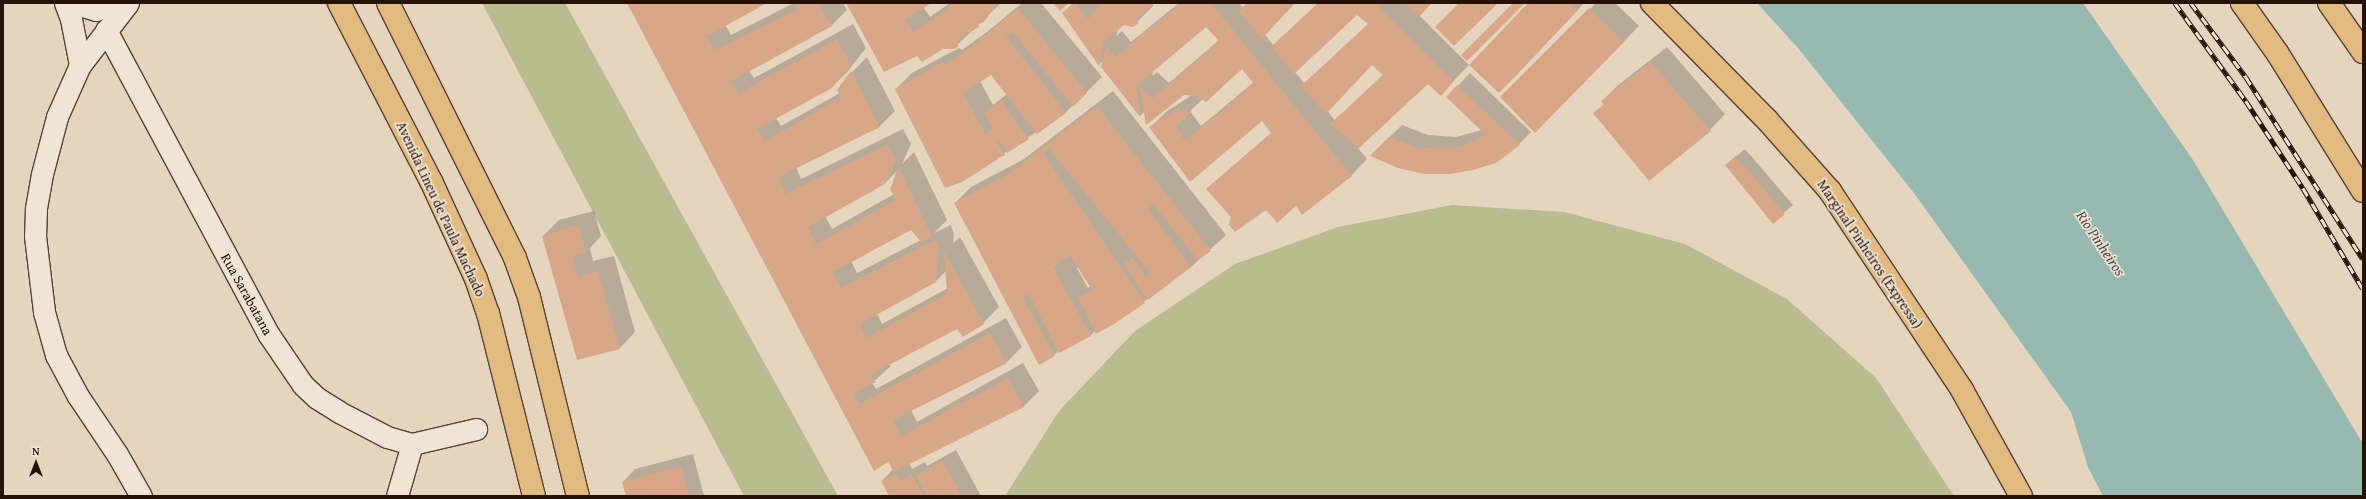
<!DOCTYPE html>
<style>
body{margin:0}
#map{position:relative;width:2366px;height:499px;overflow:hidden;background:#e6d5be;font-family:"Gentium Book Plus",serif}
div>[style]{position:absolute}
.green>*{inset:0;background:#b8bc8f}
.water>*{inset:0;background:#96b9b0}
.shadow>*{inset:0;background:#0003}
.building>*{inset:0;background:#d7a788}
.roads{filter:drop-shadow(1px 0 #564234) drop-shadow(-1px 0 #564234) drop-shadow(0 1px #564234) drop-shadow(0 -1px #564234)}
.street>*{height:21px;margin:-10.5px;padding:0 10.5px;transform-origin:10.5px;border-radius:10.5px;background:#efe4d5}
.highway>*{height:22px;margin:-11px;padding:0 11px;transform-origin:11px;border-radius:11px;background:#e3ba7f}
.rail>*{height:4.5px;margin-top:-2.25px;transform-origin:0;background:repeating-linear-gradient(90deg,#efe4d5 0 9px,#261106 0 18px);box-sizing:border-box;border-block:1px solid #261106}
span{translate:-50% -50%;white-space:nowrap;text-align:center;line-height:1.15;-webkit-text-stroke:3.5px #efe4d5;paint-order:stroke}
.street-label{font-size:14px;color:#261106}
.water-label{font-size:15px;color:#4d4c42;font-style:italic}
.frame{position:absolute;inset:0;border:4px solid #261106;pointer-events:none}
.north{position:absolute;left:16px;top:443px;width:40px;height:40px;-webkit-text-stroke:3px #efe4d5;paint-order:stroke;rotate:0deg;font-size:11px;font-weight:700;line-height:16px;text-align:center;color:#261106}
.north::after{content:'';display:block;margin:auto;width:14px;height:18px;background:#261106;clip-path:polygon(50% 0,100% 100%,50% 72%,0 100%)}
</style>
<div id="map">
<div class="green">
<div style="clip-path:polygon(482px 3px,565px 3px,838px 496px,744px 496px)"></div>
<div style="clip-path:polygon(1452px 205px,1564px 212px,1685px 244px,1787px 299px,1876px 378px,1954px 496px,1005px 496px,1059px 411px,1135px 331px,1235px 264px,1338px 227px)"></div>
</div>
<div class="water">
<div style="clip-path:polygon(1757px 3px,2083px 3px,2193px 160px,2363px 444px,2363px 496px,2103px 496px,2088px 467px,2071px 412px,1914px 193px,1798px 48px)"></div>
</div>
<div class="shadow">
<div style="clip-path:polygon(evenodd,628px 3px,765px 3px,725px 25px,731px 35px,794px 3px,843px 3px,847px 10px,831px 26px,749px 71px,754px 78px,853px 24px,866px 48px,848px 71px,832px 87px,776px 118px,781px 126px,840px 93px,838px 90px,852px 72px,867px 57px,895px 111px,879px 127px,796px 167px,801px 179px,903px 129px,911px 144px,902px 164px,914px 152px,947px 220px,934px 233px,951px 225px,954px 234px,953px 243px,960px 237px,999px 307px,983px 323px,957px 328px,889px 364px,891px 366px,872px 383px,876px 389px,1006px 318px,1022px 347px,1007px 362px,911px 410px,917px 422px,1023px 363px,1039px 391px,1024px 406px,909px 463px,912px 469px,925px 462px,927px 466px,956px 450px,981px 496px,890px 496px,882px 481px,893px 469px,628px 3px,898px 170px,894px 194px,832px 229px,825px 216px,885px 183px,898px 170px,628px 3px,911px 229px,921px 240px,857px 273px,851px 261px,911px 229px,628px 3px,946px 271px,948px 288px,882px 324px,877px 314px,935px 282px,946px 271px)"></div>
<div style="clip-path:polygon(847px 3px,929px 3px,923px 7px,930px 17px,950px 3px,1001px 3px,954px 48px,943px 48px,917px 55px)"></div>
<div style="clip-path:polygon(evenodd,1022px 3px,1041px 3px,1102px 77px,1065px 113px,997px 158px,896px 89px,912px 73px,959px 48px,962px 50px,987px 32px,1022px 3px,991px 74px,1007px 94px,993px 105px,980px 81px,991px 74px)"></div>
<div style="clip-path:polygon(evenodd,1073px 3px,1152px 3px,1153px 6px,1133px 26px,1123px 24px,1118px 28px,1116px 36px,1122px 31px,1131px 42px,1179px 3px,1239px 3px,1243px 8px,1248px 3px,1295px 3px,1265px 35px,1274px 46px,1318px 3px,1431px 3px,1419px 15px,1469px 65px,1441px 94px,1428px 82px,1358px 148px,1367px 159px,1352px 175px,1303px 213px,1296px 204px,1232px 217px,1207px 189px,1272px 132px,1262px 120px,1190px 181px,1151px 127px,1166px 112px,1192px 95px,1184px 94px,1145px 111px,1140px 116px,1102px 66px,1104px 60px,1099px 64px,1063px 13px,1073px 3px,1357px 13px,1369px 23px,1305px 84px,1295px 72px,1357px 13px,1073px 3px,1207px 26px,1219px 40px,1169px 83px,1157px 72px,1153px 76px,1152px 71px,1207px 26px,1073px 3px,1372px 64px,1384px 74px,1335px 121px,1328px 111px,1372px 64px,1073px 3px,1242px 68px,1254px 82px,1201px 126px,1190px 111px,1203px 99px,1242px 68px)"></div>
<div style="clip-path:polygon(1529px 3px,1584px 3px,1512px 80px)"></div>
<div style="clip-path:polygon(1596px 3px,1615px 3px,1639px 26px,1551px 116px,1502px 97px)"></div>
<div style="clip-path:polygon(1667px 47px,1725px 114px,1710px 130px,1595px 113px,1604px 104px,1602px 101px,1617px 86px)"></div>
<div style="clip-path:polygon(1470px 73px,1531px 132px,1519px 144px,1371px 155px,1402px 125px,1428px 135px,1456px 137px,1482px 130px,1447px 97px)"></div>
<div style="clip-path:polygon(evenodd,1113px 91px,1226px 235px,1191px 267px,1148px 299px,1096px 330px,1090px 336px,1059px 350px,1054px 355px,955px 203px,971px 187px,1024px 159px,1113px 91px,1079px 267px,1091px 286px,1088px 288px,1077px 268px,1079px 267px)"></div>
<div style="clip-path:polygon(1745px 149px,1793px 205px,1773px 222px,1735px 157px)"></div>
<div style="clip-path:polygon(594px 211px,601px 236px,590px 248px,593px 261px,614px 256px,635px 332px,620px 348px,578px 359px,543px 236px,559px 220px)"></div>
<div style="clip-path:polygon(693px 454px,704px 496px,627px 496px,623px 482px,635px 469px)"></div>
</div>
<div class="building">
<div style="clip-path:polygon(627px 3px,767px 3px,707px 36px,715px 50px,798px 9px,793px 3px,818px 3px,832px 26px,730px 82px,739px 93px,837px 39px,851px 64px,832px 88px,757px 129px,765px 141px,842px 97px,837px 90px,851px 71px,880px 127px,779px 177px,785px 194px,888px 144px,896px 160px,885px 184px,808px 227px,816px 244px,897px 199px,890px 190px,898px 167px,932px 236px,921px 242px,911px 230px,833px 272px,841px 288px,935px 240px,939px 250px,936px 282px,860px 324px,866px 338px,947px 294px,944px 251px,984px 324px,963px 337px,957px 329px,870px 375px,876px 382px,853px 394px,860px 404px,990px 333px,1007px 363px,893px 420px,901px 436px,1008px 378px,1024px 407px,894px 472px,888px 462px,874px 471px)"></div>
<div style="clip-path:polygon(846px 3px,931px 3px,905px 20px,914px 32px,955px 3px,997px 3px,984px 22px,978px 24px,979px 27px,958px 39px,958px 46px,955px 49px,943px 49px,922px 62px,917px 56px,884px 72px)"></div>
<div style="clip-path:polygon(1053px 3px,1069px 3px,1060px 11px)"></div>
<div style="clip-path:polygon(1075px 3px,1088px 19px,1101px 3px,1154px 3px,1136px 20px,1139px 23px,1133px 27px,1124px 25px,1104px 41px,1099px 66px,1062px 13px)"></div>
<div style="clip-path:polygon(1181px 3px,1211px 3px,1352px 176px,1302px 215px,1296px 206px,1277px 223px,1266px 210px,1235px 232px,1229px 225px,1231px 217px,1206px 189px,1271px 133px,1262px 121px,1190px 182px,1149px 127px,1178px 108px,1183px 112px,1192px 111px,1176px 127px,1185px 141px,1254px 84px,1242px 69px,1206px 102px,1197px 96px,1184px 95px,1146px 125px,1140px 87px,1153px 98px,1219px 41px,1206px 27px,1137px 85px,1140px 117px,1101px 67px,1106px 45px,1115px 57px)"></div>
<div style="clip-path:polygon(1247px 3px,1294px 3px,1262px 39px,1239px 11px)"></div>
<div style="clip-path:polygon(1318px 3px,1375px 3px,1454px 81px,1441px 96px,1428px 84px,1359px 148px,1330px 124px,1383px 75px,1372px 65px,1326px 114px,1301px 86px,1368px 24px,1357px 15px,1294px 74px,1271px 47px)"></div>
<div style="clip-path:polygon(1404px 3px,1432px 3px,1419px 17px)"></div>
<div style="clip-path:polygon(1459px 3px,1498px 3px,1454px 46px,1435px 27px)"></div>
<div style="clip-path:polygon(1513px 3px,1525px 3px,1467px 61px,1461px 55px)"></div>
<div style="clip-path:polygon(1528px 3px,1570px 3px,1578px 10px,1499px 93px,1469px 65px)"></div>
<div style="clip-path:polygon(1018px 8px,1087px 93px,1073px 107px,1012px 31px,1006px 36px,1066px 113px,1037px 134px,991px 75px,963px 93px,985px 133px,993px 129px,984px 113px,1001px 101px,1029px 139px,1007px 153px,1003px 144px,995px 140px,1005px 155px,999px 158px,990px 142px,998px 159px,962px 182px,945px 188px,895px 89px,943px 62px,946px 65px,970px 48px)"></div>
<div style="clip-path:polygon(1589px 8px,1624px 42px,1535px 133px,1500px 97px)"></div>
<div style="clip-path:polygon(1651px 62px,1711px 131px,1649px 181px,1593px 113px,1604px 105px,1601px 101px)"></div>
<div style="clip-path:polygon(1457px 85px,1520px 145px,1496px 163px,1473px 170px,1450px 174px,1424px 174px,1398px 168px,1370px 156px,1389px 137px,1416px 147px,1443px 149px,1464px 145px,1486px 135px,1446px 97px)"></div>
<div style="clip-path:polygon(1097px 106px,1211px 251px,1198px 260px,1153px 204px,1148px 209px,1191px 267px,1148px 300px,1124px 264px,1133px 258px,1146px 276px,1150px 272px,1049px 149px,1043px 153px,1145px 303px,1114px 324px,1096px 334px,1078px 297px,1092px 290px,1070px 255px,1053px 267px,1091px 336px,1059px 353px,1029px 294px,1023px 297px,1055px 356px,1039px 365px,954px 203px,1008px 174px)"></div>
<div style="clip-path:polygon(1736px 156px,1785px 214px,1773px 224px,1725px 165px)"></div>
<div style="clip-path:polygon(579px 225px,586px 253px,572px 256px,578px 276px,598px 271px,620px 349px,577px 360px,542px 236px)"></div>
<div style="clip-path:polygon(943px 461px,962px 496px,927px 496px,916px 476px)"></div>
<div style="clip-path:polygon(681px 466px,689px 496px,626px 496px,622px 482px)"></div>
<div style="clip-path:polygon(896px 473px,900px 481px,912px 474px,924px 496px,889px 496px,881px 481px)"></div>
</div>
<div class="roads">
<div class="street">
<div style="left:65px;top:3px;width:17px;rotate:69deg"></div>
<div style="left:71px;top:19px;width:47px;rotate:78.9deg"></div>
<div style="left:72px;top:3px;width:25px;rotate:16deg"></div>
<div style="left:96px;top:10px;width:24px;rotate:-17deg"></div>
<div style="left:128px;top:3px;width:78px;rotate:127.7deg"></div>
<div style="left:80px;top:65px;width:57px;rotate:113.9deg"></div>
<div style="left:57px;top:117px;width:59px;rotate:104.7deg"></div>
<div style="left:42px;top:174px;width:36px;rotate:100deg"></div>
<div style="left:36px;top:209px;width:27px;rotate:92deg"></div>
<div style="left:35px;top:236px;width:77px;rotate:83.2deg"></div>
<div style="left:44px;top:312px;width:45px;rotate:74.4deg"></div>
<div style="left:56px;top:355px;width:47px;rotate:61.8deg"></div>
<div style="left:78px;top:396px;width:70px;rotate:56.1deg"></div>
<div style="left:117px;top:454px;width:48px;rotate:60.3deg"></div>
<div style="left:106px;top:30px;width:346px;rotate:61.9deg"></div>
<div style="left:269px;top:335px;width:60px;rotate:55.8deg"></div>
<div style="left:303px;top:385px;width:19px;rotate:43deg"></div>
<div style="left:317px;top:398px;width:26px;rotate:32deg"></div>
<div style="left:339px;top:412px;width:54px;rotate:27.5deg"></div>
<div style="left:387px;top:437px;width:26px;rotate:16deg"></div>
<div style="left:412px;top:444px;width:66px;rotate:-13.2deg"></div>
<div style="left:397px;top:496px;width:54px;rotate:-73.9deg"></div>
</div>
<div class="highway">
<div style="left:339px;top:3px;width:200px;rotate:62.7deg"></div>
<div style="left:431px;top:181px;width:108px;rotate:65.3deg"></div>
<div style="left:476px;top:279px;width:36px;rotate:71deg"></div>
<div style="left:488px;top:313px;width:189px;rotate:75.9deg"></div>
<div style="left:388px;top:3px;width:285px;rotate:63.5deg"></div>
<div style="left:515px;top:258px;width:41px;rotate:70.3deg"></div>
<div style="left:529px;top:297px;width:205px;rotate:76.2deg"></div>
<div style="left:1652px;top:3px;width:164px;rotate:45.5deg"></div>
<div style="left:1767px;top:120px;width:95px;rotate:48.4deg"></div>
<div style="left:1830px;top:191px;width:239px;rotate:56.4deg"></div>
<div style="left:1962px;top:390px;width:121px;rotate:60.9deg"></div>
<div style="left:2242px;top:3px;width:62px;rotate:54.8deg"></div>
<div style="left:2278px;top:54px;width:161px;rotate:58.2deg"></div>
<div style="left:2329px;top:3px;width:60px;rotate:55.2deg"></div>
</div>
</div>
<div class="rail">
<div style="left:2175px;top:3px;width:121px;rotate:54.1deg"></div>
<div style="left:2246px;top:101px;width:104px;rotate:56.8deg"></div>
<div style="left:2303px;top:188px;width:117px;rotate:59.3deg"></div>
<div style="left:2191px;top:3px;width:92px;rotate:53.4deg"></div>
<div style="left:2246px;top:77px;width:216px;rotate:57.3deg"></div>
</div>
<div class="street-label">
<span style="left:441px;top:209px;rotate:65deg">Avenida Lineu de Paula Machado</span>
<span style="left:1870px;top:254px;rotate:56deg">Marginal Pinheiros (Expressa)</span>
<span style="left:247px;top:294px;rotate:61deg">Rua Sarabatana</span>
</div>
<div class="water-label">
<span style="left:2101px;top:243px;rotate:56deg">Rio Pinheiros</span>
</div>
<div class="frame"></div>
<div class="north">N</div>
</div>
